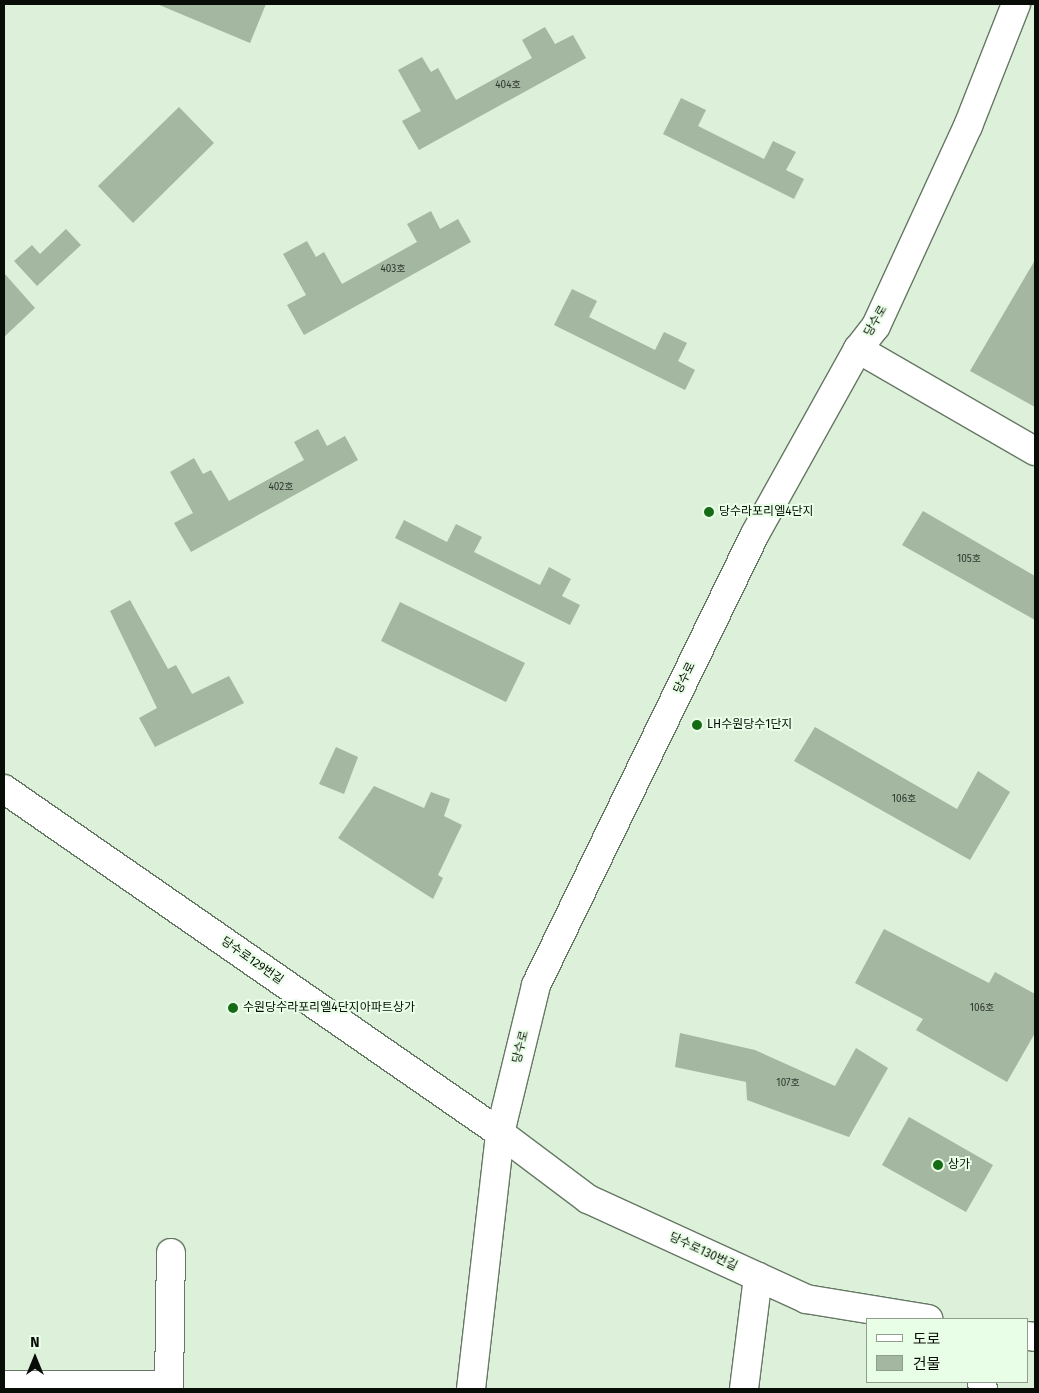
<!DOCTYPE html>
<meta charset="utf-8">
<style>
body{margin:0}
#map{position:relative;width:1039px;height:1393px;overflow:hidden;background:#dcf0da;font-family:"Fira Sans","Noto Sans KR",sans-serif}
div>[style]{position:absolute}
.building>*{inset:0;background:#a3b7a1}
.roads{filter:drop-shadow(1px 0 #657863) drop-shadow(-1px 0 #657863) drop-shadow(0 1px #657863) drop-shadow(0 -1px #657863)}
.minor>*{height:28px;margin:-14px;padding:0 14px;transform-origin:14px;border-radius:14px;background:#fff}
.dots>*{width:14px;height:14px;translate:-50% -50%;box-sizing:border-box;border:2px solid #e9fee7;border-radius:50%}
span{translate:-50% -50%;white-space:nowrap;text-align:center;line-height:1.15;-webkit-text-stroke:4px #e9fee7;paint-order:stroke}
.number-label{font-size:10px;color:#2f382e}
.number-label span{-webkit-text-stroke-width:0}
.street-label{font-size:12px;color:#080e07}
.poi-label{font-size:12px;color:#080e07}
.left{translate:0 -50%;text-align:left}
.frame{position:absolute;inset:0;border:5px solid #080e07;pointer-events:none}
.legend{position:absolute;left:866px;top:1318px;width:162px;height:65px;box-sizing:border-box;background:#e9fee7;border:1px solid #8f9e8d;margin:0;padding:6px 9px;list-style:none;font-size:15px;color:#080e07}
.legend li{display:flex;align-items:center;gap:10px;height:25px}
.legend b{width:25px;border:1px solid #8f9e8d}
.north{position:absolute;left:10px;top:1333px;width:50px;height:50px;-webkit-text-stroke:4px #e9fee7;paint-order:stroke;rotate:0deg;font-size:14px;font-weight:700;line-height:20px;text-align:center;color:#080e07}
.north::after{content:'';display:block;margin:auto;width:18px;height:22px;background:#080e07;clip-path:polygon(50% 0,100% 100%,50% 72%,0 100%)}
</style>
<div id="map">
<div class="building">
<div style="clip-path:polygon(157px 4px,266px 4px,250px 43px)"></div>
<div style="clip-path:polygon(545px 27px,555px 44px,573px 35px,586px 58px,419px 150px,402px 121px,421px 111px,398px 70px,422px 57px,431px 72px,438px 68px,456px 100px,532px 58px,522px 40px)"></div>
<div style="clip-path:polygon(681px 98px,706px 110px,698px 126px,764px 159px,773px 141px,796px 152px,786px 170px,804px 179px,794px 199px,663px 134px)"></div>
<div style="clip-path:polygon(179px 107px,214px 143px,133px 223px,98px 186px)"></div>
<div style="clip-path:polygon(431px 211px,440px 229px,458px 219px,471px 242px,304px 335px,287px 305px,306px 295px,283px 254px,307px 241px,316px 257px,324px 252px,342px 284px,417px 242px,407px 224px)"></div>
<div style="clip-path:polygon(66px 229px,81px 245px,37px 286px,14px 261px,32px 245px,40px 254px)"></div>
<div style="clip-path:polygon(1035px 260px,1035px 407px,970px 371px)"></div>
<div style="clip-path:polygon(4px 273px,35px 308px,4px 337px)"></div>
<div style="clip-path:polygon(572px 289px,597px 301px,589px 317px,655px 350px,664px 332px,687px 343px,678px 361px,695px 370px,685px 390px,554px 325px)"></div>
<div style="clip-path:polygon(318px 429px,327px 446px,345px 436px,358px 460px,191px 552px,174px 523px,193px 513px,170px 472px,194px 458px,203px 474px,211px 470px,229px 501px,304px 460px,294px 442px)"></div>
<div style="clip-path:polygon(923px 511px,1035px 576px,1035px 620px,902px 545px)"></div>
<div style="clip-path:polygon(404px 520px,447px 542px,456px 524px,482px 537px,474px 552px,540px 585px,549px 567px,571px 579px,562px 596px,580px 605px,570px 625px,395px 538px)"></div>
<div style="clip-path:polygon(130px 600px,168px 669px,176px 665px,192px 694px,229px 676px,244px 703px,155px 747px,139px 718px,157px 708px,110px 611px)"></div>
<div style="clip-path:polygon(400px 602px,525px 663px,506px 702px,381px 641px)"></div>
<div style="clip-path:polygon(815px 727px,957px 809px,978px 771px,1010px 792px,970px 860px,794px 761px)"></div>
<div style="clip-path:polygon(336px 747px,358px 757px,344px 794px,319px 784px)"></div>
<div style="clip-path:polygon(374px 786px,424px 808px,431px 792px,450px 799px,444px 816px,462px 825px,438px 875px,443px 878px,433px 899px,338px 838px)"></div>
<div style="clip-path:polygon(884px 929px,989px 983px,995px 972px,1035px 994px,1035px 1033px,1007px 1082px,916px 1030px,923px 1019px,855px 983px)"></div>
<div style="clip-path:polygon(680px 1033px,755px 1050px,835px 1086px,856px 1048px,888px 1068px,849px 1137px,747px 1100px,746px 1082px,675px 1067px)"></div>
<div style="clip-path:polygon(909px 1117px,993px 1165px,966px 1212px,882px 1165px)"></div>
</div>
<div class="roads">
<div class="minor">
<div style="left:858px;top:349px;width:204px;rotate:30deg"></div>
<div style="left:4px;top:789px;width:604px;rotate:34.74deg"></div>
<div style="left:500px;top:1133px;width:110px;rotate:36.9deg"></div>
<div style="left:588px;top:1199px;width:240px;rotate:24.6deg"></div>
<div style="left:806px;top:1299px;width:124px;rotate:9.3deg"></div>
<div style="left:1028px;top:1336px;width:7px;rotate:8deg"></div>
<div style="left:982px;top:1382px;width:7px;rotate:82deg"></div>
<div style="left:4px;top:1385px;width:165px"></div>
<div style="left:169px;top:1389px;width:136px;rotate:-89.2deg"></div>
<div style="left:471px;top:1389px;width:258px;rotate:-83.5deg"></div>
<div style="left:500px;top:1133px;width:152px;rotate:-76.3deg"></div>
<div style="left:536px;top:985px;width:501px;rotate:-64.1deg"></div>
<div style="left:755px;top:534px;width:212px;rotate:-60.9deg"></div>
<div style="left:858px;top:349px;width:29px;rotate:-52deg"></div>
<div style="left:876px;top:326px;width:220px;rotate:-65.3deg"></div>
<div style="left:968px;top:126px;width:131px;rotate:-68.5deg"></div>
<div style="left:744px;top:1389px;width:113px;rotate:-82.9deg"></div>
</div>
</div>
<div class="dots">
<div style="left:709px;top:512px;background:#166c14"></div>
<div style="left:697px;top:725px;background:#166c14"></div>
<div style="left:233px;top:1008px;background:#166c14"></div>
<div style="left:938px;top:1165px;background:#166c14"></div>
</div>
<div class="number-label">
<span style="left:508px;top:86px">404호</span>
<span style="left:393px;top:270px">403호</span>
<span style="left:281px;top:488px">402호</span>
<span style="left:969px;top:560px">105호</span>
<span style="left:904px;top:800px">106호</span>
<span style="left:982px;top:1009px">106호</span>
<span style="left:788px;top:1084px">107호</span>
</div>
<div class="street-label">
<span style="left:876px;top:321px;rotate:-60deg">당수로</span>
<span style="left:685px;top:678px;rotate:-64deg">당수로</span>
<span style="left:252px;top:961px;rotate:35deg">당수로129번길</span>
<span style="left:521px;top:1047px;rotate:-76deg">당수로</span>
<span style="left:703px;top:1252px;rotate:25deg">당수로130번길</span>
</div>
<div class="poi-label">
<span class="left" style="left:719px;top:512px">당수라포리엘4단지</span>
<span class="left" style="left:707px;top:725px">LH수원당수1단지</span>
<span class="left" style="left:243px;top:1008px">수원당수라포리엘4단지아파트상가</span>
<span class="left" style="left:948px;top:1165px">상가</span>
</div>
<div class="frame"></div>
<ul class="legend">
<li><b style="height:6px;background:#fff"></b>도로</li>
<li><b style="height:14px;background:#a3b7a1"></b>건물</li>
</ul>
<div class="north">N</div>
</div>
